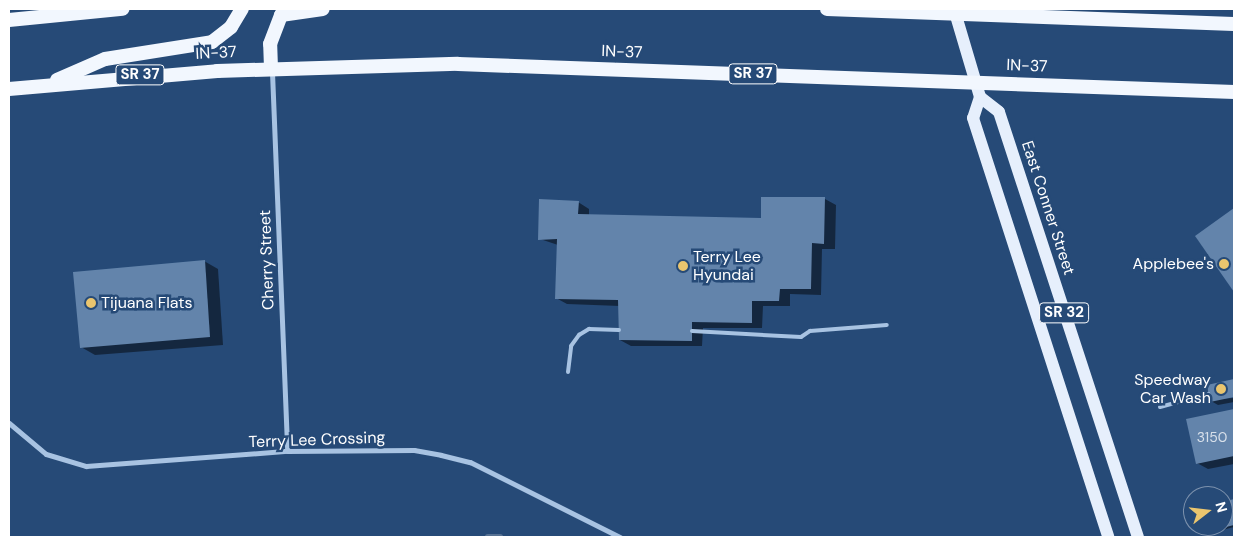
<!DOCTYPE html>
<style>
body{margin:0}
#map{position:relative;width:1243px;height:546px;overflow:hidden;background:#264a77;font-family:"DM Sans",sans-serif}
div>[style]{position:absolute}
.shadow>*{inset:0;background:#0007}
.stream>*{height:5.5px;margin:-2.75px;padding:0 2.75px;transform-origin:2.75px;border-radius:2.75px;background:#577293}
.building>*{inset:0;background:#6384ab}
.service>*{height:4px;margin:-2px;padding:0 2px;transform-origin:2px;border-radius:2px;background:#a8c3e2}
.minor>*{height:5px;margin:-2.5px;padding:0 2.5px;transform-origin:2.5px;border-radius:2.5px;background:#a8c3e2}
.primary>*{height:12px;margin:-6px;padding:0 6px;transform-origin:6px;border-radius:6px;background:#e6effc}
.trunk>*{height:14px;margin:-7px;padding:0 7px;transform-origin:7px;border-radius:7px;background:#f2f7fe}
.dots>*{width:14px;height:14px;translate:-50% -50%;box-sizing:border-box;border:2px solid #264a77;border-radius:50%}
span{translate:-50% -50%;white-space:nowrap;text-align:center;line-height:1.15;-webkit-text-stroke:5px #264a77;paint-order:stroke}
.number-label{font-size:14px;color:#d8e0ea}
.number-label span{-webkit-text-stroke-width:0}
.shield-label span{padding:1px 4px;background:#264a77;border:1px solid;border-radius:4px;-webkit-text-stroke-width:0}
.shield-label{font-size:15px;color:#fff;font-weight:700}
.street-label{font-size:16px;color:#fff}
.poi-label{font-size:16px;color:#fff}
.left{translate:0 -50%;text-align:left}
.right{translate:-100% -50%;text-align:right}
.frame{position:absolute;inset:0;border:10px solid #fff;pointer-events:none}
.north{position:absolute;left:1183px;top:486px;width:50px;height:50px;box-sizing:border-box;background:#264a77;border:1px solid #7d92ad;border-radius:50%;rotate:74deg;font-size:14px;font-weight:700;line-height:20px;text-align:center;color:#fff}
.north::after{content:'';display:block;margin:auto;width:18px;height:22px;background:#eac56e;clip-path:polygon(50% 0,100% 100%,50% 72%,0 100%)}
</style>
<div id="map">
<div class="shadow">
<div style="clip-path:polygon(825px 199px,836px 205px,835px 249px,822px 249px,821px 295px,790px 294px,790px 306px,763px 306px,762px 328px,703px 328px,702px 346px,631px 346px,620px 340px,620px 306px,567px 304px,556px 298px,558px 245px,540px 239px,578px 202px,589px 209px,589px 215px,762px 219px)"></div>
<div style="clip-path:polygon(1234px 209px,1234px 290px,1196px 237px)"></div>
<div style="clip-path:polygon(204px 261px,218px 269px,223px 345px,95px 355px,81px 347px)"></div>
<div style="clip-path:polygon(1234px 380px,1234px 396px,1216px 399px,1234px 398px,1234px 402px,1218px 405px,1211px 401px,1208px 386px)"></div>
<div style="clip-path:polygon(1234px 410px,1234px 464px,1208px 469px,1197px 463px,1188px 420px)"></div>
<div style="clip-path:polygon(1234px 501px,1234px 527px,1222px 530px,1218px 526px,1223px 526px,1223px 503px)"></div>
</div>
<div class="stream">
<div style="left:488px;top:537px;width:12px"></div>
</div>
<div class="building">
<div style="clip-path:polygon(761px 197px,825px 197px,824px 244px,812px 243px,811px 289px,780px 289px,779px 301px,752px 301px,752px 323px,692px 322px,692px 341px,619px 340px,618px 300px,555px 299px,557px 239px,538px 240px,539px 199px,579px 201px,578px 214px,761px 218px)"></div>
<div style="clip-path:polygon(1234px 208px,1234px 292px,1195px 236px)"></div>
<div style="clip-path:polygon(205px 260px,210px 337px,80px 348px,73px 272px)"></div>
<div style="clip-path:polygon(1234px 379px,1234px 397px,1210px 402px,1207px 385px)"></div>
<div style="clip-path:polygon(1234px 409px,1234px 456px,1196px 464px,1186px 419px)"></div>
<div style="clip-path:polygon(1234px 499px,1234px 525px,1218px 529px,1223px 526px,1223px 502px)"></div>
</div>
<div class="service">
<div style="left:692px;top:331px;width:109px;rotate:3.2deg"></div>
<div style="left:801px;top:337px;width:11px;rotate:-34deg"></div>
<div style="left:810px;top:331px;width:77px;rotate:-4.5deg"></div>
<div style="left:568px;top:372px;width:26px;rotate:-83deg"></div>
<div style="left:571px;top:346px;width:14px;rotate:-54deg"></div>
<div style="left:579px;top:335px;width:12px;rotate:-31deg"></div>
<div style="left:589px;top:329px;width:30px;rotate:2deg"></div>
<div style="left:1160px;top:407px;width:50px;rotate:-15.2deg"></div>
</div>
<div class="minor">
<div style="left:272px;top:72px;width:379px;rotate:87.7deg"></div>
<div style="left:9px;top:423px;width:48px;rotate:40deg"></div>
<div style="left:46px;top:454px;width:42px;rotate:16.7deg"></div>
<div style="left:86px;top:466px;width:202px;rotate:-4.3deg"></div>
<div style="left:287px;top:451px;width:127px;rotate:-0.5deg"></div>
<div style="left:414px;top:450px;width:27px;rotate:10deg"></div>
<div style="left:441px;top:455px;width:30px;rotate:14deg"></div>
<div style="left:470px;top:462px;width:168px;rotate:26.6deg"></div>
</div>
<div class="primary">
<div style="left:954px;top:9px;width:92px;rotate:73.5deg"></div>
<div style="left:980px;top:97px;width:24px;rotate:38deg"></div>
<div style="left:999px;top:112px;width:447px;rotate:71.9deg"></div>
<div style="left:980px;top:97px;width:22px;rotate:108deg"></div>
<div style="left:973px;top:118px;width:440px;rotate:72.1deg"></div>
</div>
<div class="trunk">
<div style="left:827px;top:9px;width:407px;rotate:2.1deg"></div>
<div style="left:9px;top:20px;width:114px;rotate:-5.6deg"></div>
<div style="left:271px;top:68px;width:24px;rotate:-92deg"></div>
<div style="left:270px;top:44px;width:31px;rotate:-69deg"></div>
<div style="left:281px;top:15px;width:42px;rotate:-8.1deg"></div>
<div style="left:57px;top:80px;width:52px;rotate:-23.6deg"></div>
<div style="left:105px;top:59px;width:108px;rotate:-9deg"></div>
<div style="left:212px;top:42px;width:24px;rotate:-38deg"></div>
<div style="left:231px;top:27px;width:21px;rotate:-59deg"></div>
<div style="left:9px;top:89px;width:209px;rotate:-4.9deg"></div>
<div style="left:217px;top:71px;width:241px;rotate:-1.7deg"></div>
<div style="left:458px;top:64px;width:777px;rotate:2.07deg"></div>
</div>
<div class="dots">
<div style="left:1224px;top:264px;background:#eac56e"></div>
<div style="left:683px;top:266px;background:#eac56e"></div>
<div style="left:91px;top:303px;background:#eac56e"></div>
<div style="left:1221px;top:389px;background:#eac56e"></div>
</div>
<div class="number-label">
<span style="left:1212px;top:437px">3150</span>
</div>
<div class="shield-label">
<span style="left:753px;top:74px">SR 37</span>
<span style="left:140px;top:75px">SR 37</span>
<span style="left:1064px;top:313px">SR 32</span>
</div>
<div class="street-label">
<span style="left:622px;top:52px;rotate:2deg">IN-37</span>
<span style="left:216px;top:53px;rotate:-3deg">IN-37</span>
<span style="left:1027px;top:66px;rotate:2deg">IN-37</span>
<span style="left:1048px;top:208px;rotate:72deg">East Conner Street</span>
<span style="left:267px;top:260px;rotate:-92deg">Cherry Street</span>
<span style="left:317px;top:440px;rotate:-2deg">Terry Lee Crossing</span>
</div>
<div class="poi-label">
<span class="left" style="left:693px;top:266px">Terry Lee<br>Hyundai</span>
<span class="right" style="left:1214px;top:264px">Applebee's</span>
<span class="left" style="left:101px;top:303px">Tijuana Flats</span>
<span class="right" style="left:1211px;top:389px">Speedway<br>Car Wash</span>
</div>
<div class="frame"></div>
<div class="north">N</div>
</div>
